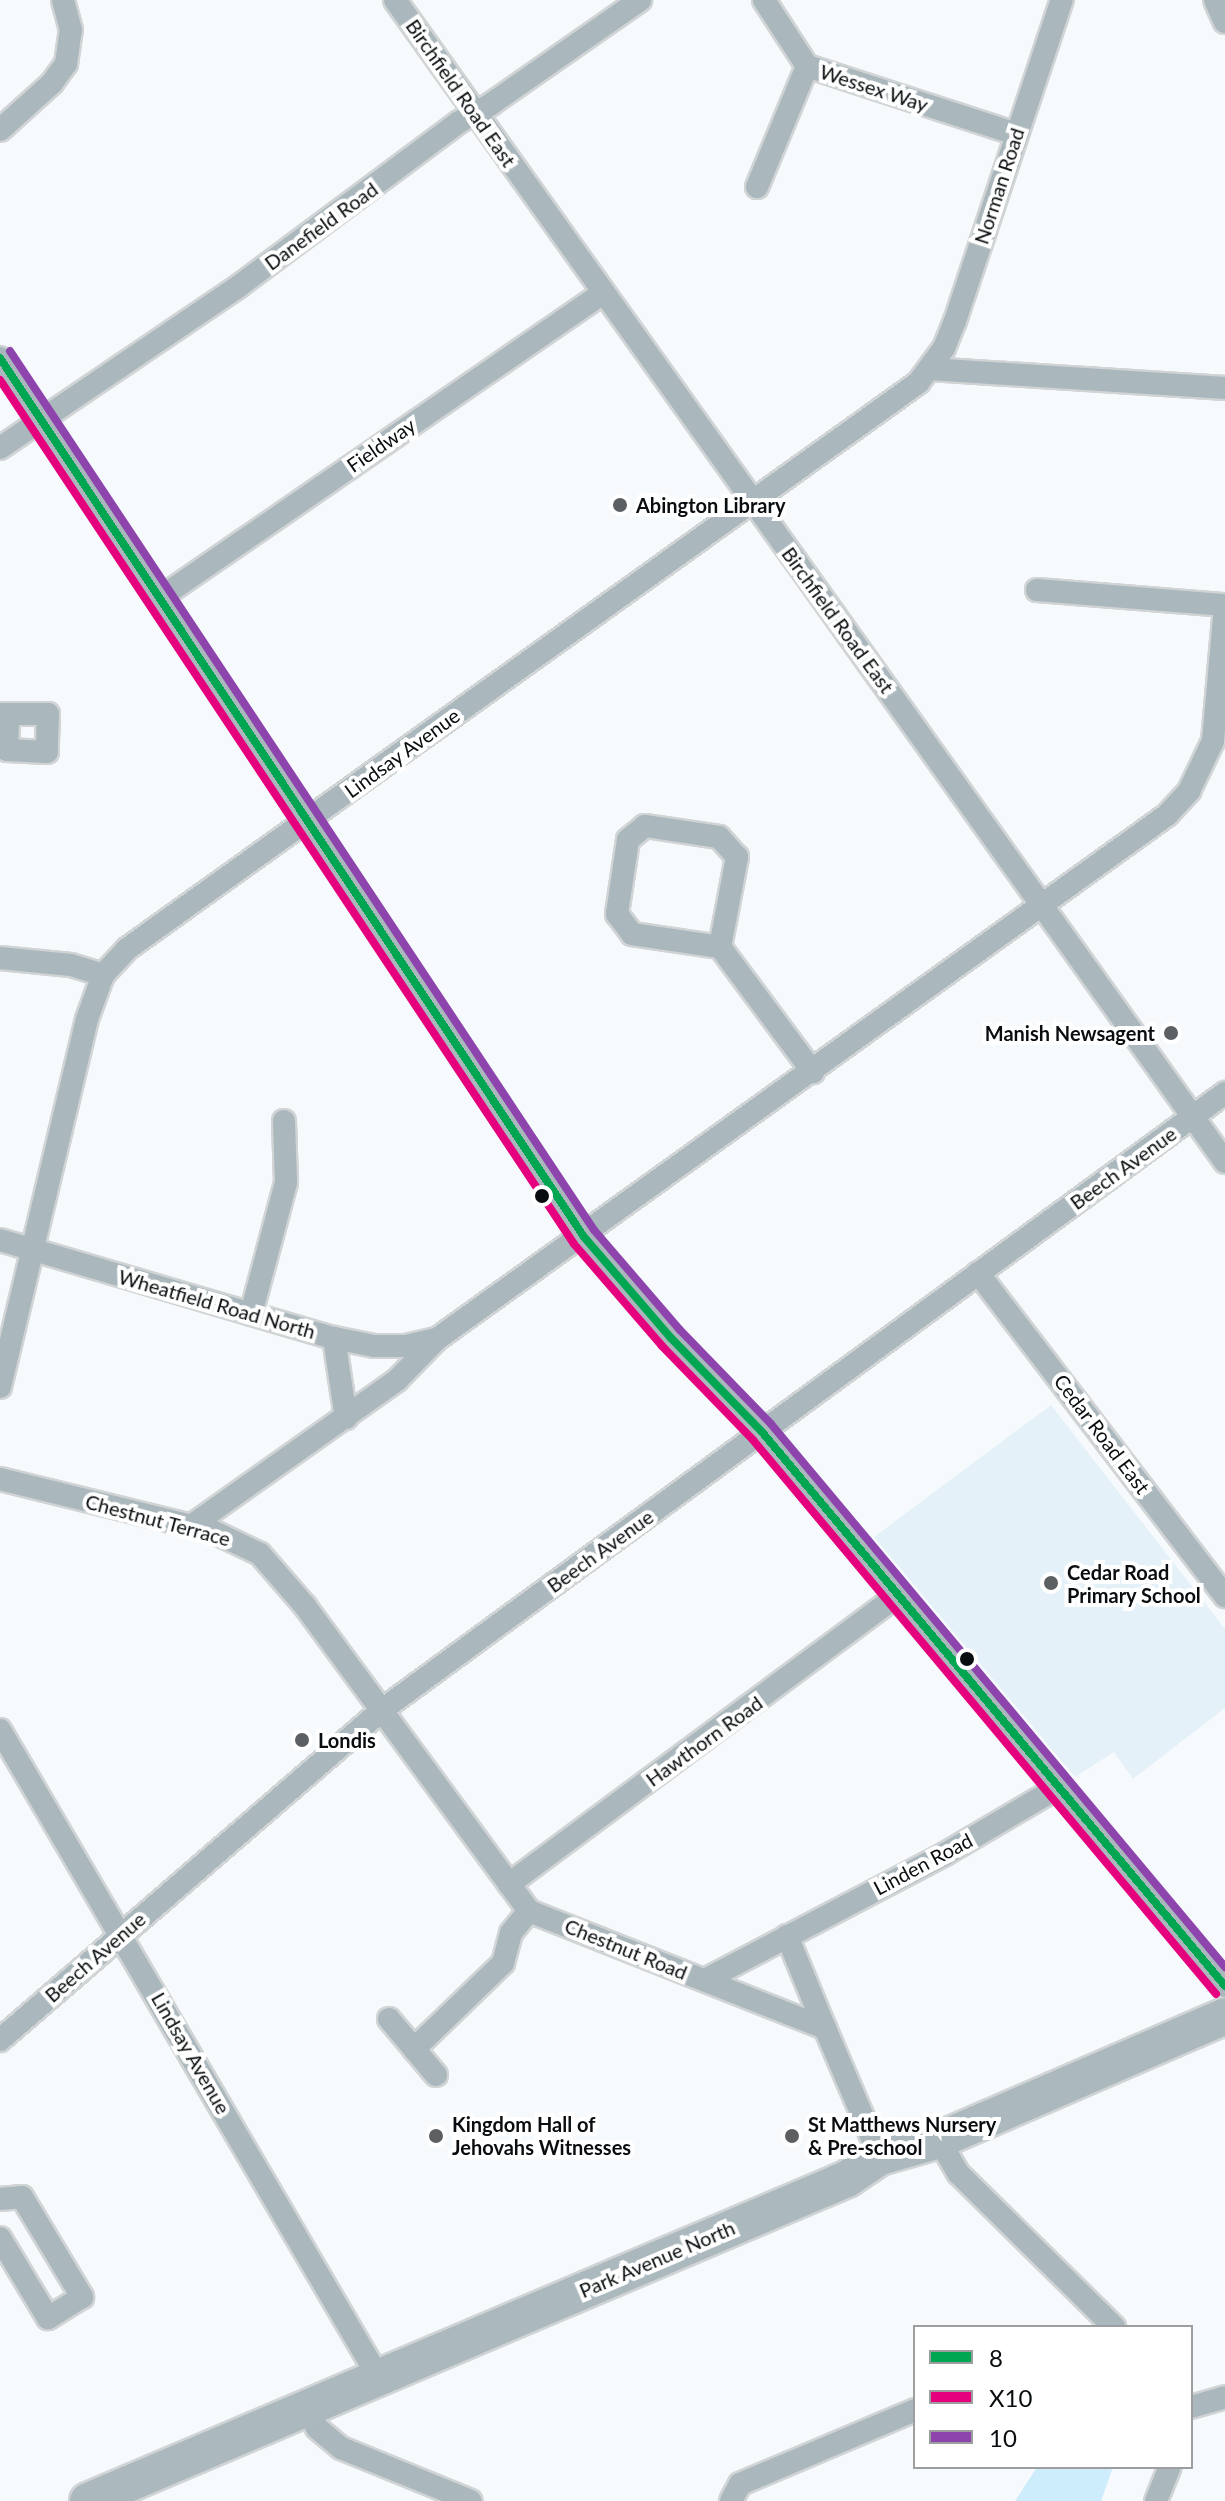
<!DOCTYPE html>
<style>
body{margin:0}
#map{position:relative;width:1225px;height:2501px;overflow:hidden;background:#f6fafc;font-family:Lato,sans-serif}
div>[style]{position:absolute}
.built>*{inset:0;background:#e5f1f8}
.green>*{inset:0;background:#ceedfc}
.roads{filter:drop-shadow(2px 0 #d1d4d5) drop-shadow(-2px 0 #d1d4d5) drop-shadow(0 2px #d1d4d5) drop-shadow(0 -2px #d1d4d5)}
.street>*{height:22px;margin:-11px;padding:0 11px;transform-origin:11px;border-radius:11px;background:#aab7bd}
.primary>*{height:36px;margin:-18px;padding:0 18px;transform-origin:18px;border-radius:18px;background:#abb9bf}
.bus-1>*{height:8px;margin:-4px;padding:0 4px;transform-origin:4px;border-radius:4px;background:#00a651}
.bus-2>*{height:8px;margin:-4px;padding:0 4px;transform-origin:4px;border-radius:4px;background:#e5007d}
.bus-3>*{height:8px;margin:-4px;padding:0 4px;transform-origin:4px;border-radius:4px;background:#8e44ad}
.dots>*{width:22px;height:22px;translate:-50% -50%;box-sizing:border-box;border:4px solid #fff;border-radius:50%}
span{translate:-50% -50%;white-space:nowrap;text-align:center;line-height:1.15;-webkit-text-stroke:8px #fff;paint-order:stroke}
.street-label{font-size:20px;color:#090d0f}
.poi-label{font-size:20px;color:#090d0f;font-weight:700}
.left{translate:0 -50%;text-align:left}
.right{translate:-100% -50%;text-align:right}
.legend{position:absolute;left:913px;top:2325px;width:280px;height:144px;box-sizing:border-box;background:#fff;border:2px solid #9d9e9f;margin:0;padding:10px 14px;list-style:none;font-size:24px;color:#090d0f}
.legend li{display:flex;align-items:center;gap:16px;height:40px}
.legend b{width:40px;border:2px solid #9d9e9f}
</style>
<div id="map">
<div class="built">
<div style="clip-path:polygon(1051px 1405px,1225px 1629px,1225px 1708px,1133px 1779px,1114px 1752px,1075px 1777px,874px 1537px)"></div>
</div>
<div class="green">
<div style="clip-path:polygon(1037px 2467px,1113px 2467px,1101px 2501px,1015px 2501px)"></div>
</div>
<div class="roads">
<div class="street">
<div style="left:395px;top:0;width:1428px;rotate:54.46deg"></div>
<div style="left:764px;top:0;width:79px;rotate:56.9deg"></div>
<div style="left:807px;top:66px;width:220px;rotate:18deg"></div>
<div style="left:1215px;top:0;width:24px;rotate:66deg"></div>
<div style="left:0;top:130px;width:70px;rotate:-42.1deg"></div>
<div style="left:52px;top:83px;width:24px;rotate:-54deg"></div>
<div style="left:66px;top:64px;width:34px;rotate:-82deg"></div>
<div style="left:71px;top:30px;width:31px;rotate:-105deg"></div>
<div style="left:757px;top:187px;width:131px;rotate:-67.5deg"></div>
<div style="left:0;top:358px;width:1055px;rotate:56.4deg"></div>
<div style="left:584px;top:1237px;width:133px;rotate:49.3deg"></div>
<div style="left:671px;top:1338px;width:131px;rotate:45.9deg"></div>
<div style="left:762px;top:1432px;width:722px;rotate:50.11deg"></div>
<div style="left:930px;top:369px;width:296px;rotate:3.7deg"></div>
<div style="left:0;top:448px;width:289px;rotate:-34.1deg"></div>
<div style="left:239px;top:286px;width:274px;rotate:-36.7deg"></div>
<div style="left:459px;top:122px;width:37px;rotate:-29deg"></div>
<div style="left:491px;top:104px;width:182px;rotate:-34.9deg"></div>
<div style="left:1037px;top:590px;width:189px;rotate:4.6deg"></div>
<div style="left:160px;top:598px;width:538px;rotate:-34.55deg"></div>
<div style="left:0;top:714px;width:48px"></div>
<div style="left:48px;top:714px;width:38px;rotate:92deg"></div>
<div style="left:47px;top:752px;width:40px;rotate:-177.1deg"></div>
<div style="left:7px;top:750px;width:36px;rotate:-88deg"></div>
<div style="left:720px;top:947px;width:92px;rotate:-79.3deg"></div>
<div style="left:737px;top:857px;width:27px;rotate:-132deg"></div>
<div style="left:719px;top:837px;width:75px;rotate:-171.5deg"></div>
<div style="left:645px;top:826px;width:22px;rotate:141deg"></div>
<div style="left:628px;top:840px;width:75px;rotate:98.5deg"></div>
<div style="left:617px;top:914px;width:25px;rotate:53deg"></div>
<div style="left:632px;top:934px;width:89px;rotate:8.4deg"></div>
<div style="left:720px;top:947px;width:156px;rotate:53.4deg"></div>
<div style="left:0;top:958px;width:71px;rotate:5.6deg"></div>
<div style="left:71px;top:965px;width:34px;rotate:17deg"></div>
<div style="left:0;top:1240px;width:348px;rotate:16.4deg"></div>
<div style="left:334px;top:1338px;width:41px;rotate:11.3deg"></div>
<div style="left:374px;top:1346px;width:32px"></div>
<div style="left:406px;top:1346px;width:32px;rotate:-13deg"></div>
<div style="left:978px;top:1273px;width:407px;rotate:52.6deg"></div>
<div style="left:251px;top:1314px;width:137px;rotate:-75.1deg"></div>
<div style="left:286px;top:1182px;width:61px;rotate:-91.9deg"></div>
<div style="left:334px;top:1338px;width:81px;rotate:81.5deg"></div>
<div style="left:0;top:1387px;width:378px;rotate:-76.7deg"></div>
<div style="left:87px;top:1019px;width:47px;rotate:-70deg"></div>
<div style="left:103px;top:975px;width:35px;rotate:-47deg"></div>
<div style="left:127px;top:949px;width:973px;rotate:-35.59deg"></div>
<div style="left:918px;top:383px;width:44px;rotate:-53.4deg"></div>
<div style="left:944px;top:348px;width:29px;rotate:-68deg"></div>
<div style="left:955px;top:321px;width:338px;rotate:-71.6deg"></div>
<div style="left:0;top:1479px;width:218px;rotate:13.8deg"></div>
<div style="left:212px;top:1531px;width:53px;rotate:25.6deg"></div>
<div style="left:260px;top:1554px;width:69px;rotate:49.1deg"></div>
<div style="left:305px;top:1606px;width:378px;rotate:53.7deg"></div>
<div style="left:529px;top:1911px;width:318px;rotate:21.6deg"></div>
<div style="left:825px;top:2028px;width:140px;rotate:66.9deg"></div>
<div style="left:191px;top:1526px;width:252px;rotate:-35.3deg"></div>
<div style="left:397px;top:1380px;width:57px;rotate:-45.7deg"></div>
<div style="left:437px;top:1339px;width:899px;rotate:-35.67deg"></div>
<div style="left:1167px;top:815px;width:33px;rotate:-47deg"></div>
<div style="left:1189px;top:791px;width:55px;rotate:-64.4deg"></div>
<div style="left:1213px;top:741px;width:135px;rotate:-84.9deg"></div>
<div style="left:0;top:1730px;width:751px;rotate:59.68deg"></div>
<div style="left:509px;top:1884px;width:483px;rotate:-36.6deg"></div>
<div style="left:787px;top:1936px;width:100px;rotate:67.6deg"></div>
<div style="left:705px;top:1980px;width:271px;rotate:-27.7deg"></div>
<div style="left:945px;top:1854px;width:130px;rotate:-30.5deg"></div>
<div style="left:389px;top:2019px;width:73px;rotate:50deg"></div>
<div style="left:0;top:2040px;width:505px;rotate:-40.82deg"></div>
<div style="left:382px;top:1710px;width:1045px;rotate:-36.2deg"></div>
<div style="left:414px;top:2049px;width:124px;rotate:-44deg"></div>
<div style="left:503px;top:1963px;width:31px;rotate:-75deg"></div>
<div style="left:511px;top:1933px;width:28px;rotate:-51deg"></div>
<div style="left:939px;top:2140px;width:39px;rotate:60deg"></div>
<div style="left:959px;top:2174px;width:218px;rotate:44.6deg"></div>
<div style="left:0;top:2199px;width:22px;rotate:-5deg"></div>
<div style="left:22px;top:2197px;width:117px;rotate:59deg"></div>
<div style="left:82px;top:2297px;width:40px;rotate:148deg"></div>
<div style="left:48px;top:2318px;width:93px;rotate:-121deg"></div>
<div style="left:1191px;top:2407px;width:35px;rotate:-16deg"></div>
<div style="left:307px;top:2409px;width:21px;rotate:62deg"></div>
<div style="left:317px;top:2428px;width:31px;rotate:40deg"></div>
<div style="left:341px;top:2448px;width:140px;rotate:22.2deg"></div>
<div style="left:731px;top:2501px;width:19px;rotate:-62deg"></div>
<div style="left:740px;top:2484px;width:190px;rotate:-22.9deg"></div>
<div style="left:1156px;top:2501px;width:37px;rotate:-68deg"></div>
</div>
<div class="primary">
<div style="left:88px;top:2501px;width:824px;rotate:-22.99deg"></div>
<div style="left:847px;top:2179px;width:40px;rotate:-34deg"></div>
<div style="left:880px;top:2157px;width:61px;rotate:-16.1deg"></div>
<div style="left:939px;top:2140px;width:312px;rotate:-23.4deg"></div>
</div>
</div>
<div class="bus-1">
<div style="left:0;top:358px;width:1055px;rotate:56.4deg"></div>
<div style="left:584px;top:1237px;width:133px;rotate:49.3deg"></div>
<div style="left:671px;top:1338px;width:131px;rotate:45.9deg"></div>
<div style="left:762px;top:1432px;width:722px;rotate:50.11deg"></div>
</div>
<div class="bus-2">
<div style="left:0;top:380px;width:1037px;rotate:56.4deg"></div>
<div style="left:574px;top:1244px;width:135px;rotate:49.2deg"></div>
<div style="left:662px;top:1346px;width:131px;rotate:45.9deg"></div>
<div style="left:753px;top:1440px;width:722px;rotate:50.11deg"></div>
</div>
<div class="bus-3">
<div style="left:10px;top:351px;width:1055px;rotate:56.4deg"></div>
<div style="left:594px;top:1230px;width:132px;rotate:49.3deg"></div>
<div style="left:680px;top:1330px;width:131px;rotate:45.9deg"></div>
<div style="left:771px;top:1424px;width:708px;rotate:50.1deg"></div>
</div>
<div class="dots">
<div style="left:620px;top:505px;background:#5c6062"></div>
<div style="left:1171px;top:1033px;background:#5c6062"></div>
<div style="left:542px;top:1196px;background:#090d0f"></div>
<div style="left:1051px;top:1583px;background:#5c6062"></div>
<div style="left:967px;top:1659px;background:#090d0f"></div>
<div style="left:302px;top:1740px;background:#5c6062"></div>
<div style="left:436px;top:2136px;background:#5c6062"></div>
<div style="left:792px;top:2136px;background:#5c6062"></div>
</div>
<div class="street-label">
<span style="left:874px;top:88px;rotate:18deg">Wessex Way</span>
<span style="left:461px;top:93px;rotate:55deg">Birchfield Road East</span>
<span style="left:999px;top:186px;rotate:-72deg">Norman Road</span>
<span style="left:321px;top:226px;rotate:-36deg">Danefield Road</span>
<span style="left:381px;top:445px;rotate:-35deg">Fieldway</span>
<span style="left:838px;top:620px;rotate:54deg">Birchfield Road East</span>
<span style="left:402px;top:753px;rotate:-36deg">Lindsay Avenue</span>
<span style="left:1123px;top:1168px;rotate:-36deg">Beech Avenue</span>
<span style="left:217px;top:1304px;rotate:16deg">Wheatfield Road North</span>
<span style="left:1102px;top:1434px;rotate:53deg">Cedar Road East</span>
<span style="left:158px;top:1520px;rotate:15deg">Chestnut Terrace</span>
<span style="left:600px;top:1551px;rotate:-36deg">Beech Avenue</span>
<span style="left:704px;top:1741px;rotate:-36deg">Hawthorn Road</span>
<span style="left:923px;top:1864px;rotate:-28deg">Linden Road</span>
<span style="left:626px;top:1949px;rotate:22deg">Chestnut Road</span>
<span style="left:95px;top:1957px;rotate:-41deg">Beech Avenue</span>
<span style="left:191px;top:2053px;rotate:60deg">Lindsay Avenue</span>
<span style="left:657px;top:2259px;rotate:-23deg">Park Avenue North</span>
</div>
<div class="poi-label">
<span class="left" style="left:636px;top:505px">Abington Library</span>
<span class="right" style="left:1155px;top:1033px">Manish Newsagent</span>
<span class="left" style="left:1067px;top:1584px">Cedar Road<br>Primary School</span>
<span class="left" style="left:318px;top:1740px">Londis</span>
<span class="left" style="left:452px;top:2136px">Kingdom Hall of<br>Jehovahs Witnesses</span>
<span class="left" style="left:808px;top:2136px">St Matthews Nursery<br>&amp; Pre-school</span>
</div>
<ul class="legend">
<li><b style="height:10px;background:#00a651"></b>8</li>
<li><b style="height:10px;background:#e5007d"></b>X10</li>
<li><b style="height:10px;background:#8e44ad"></b>10</li>
</ul>
</div>
